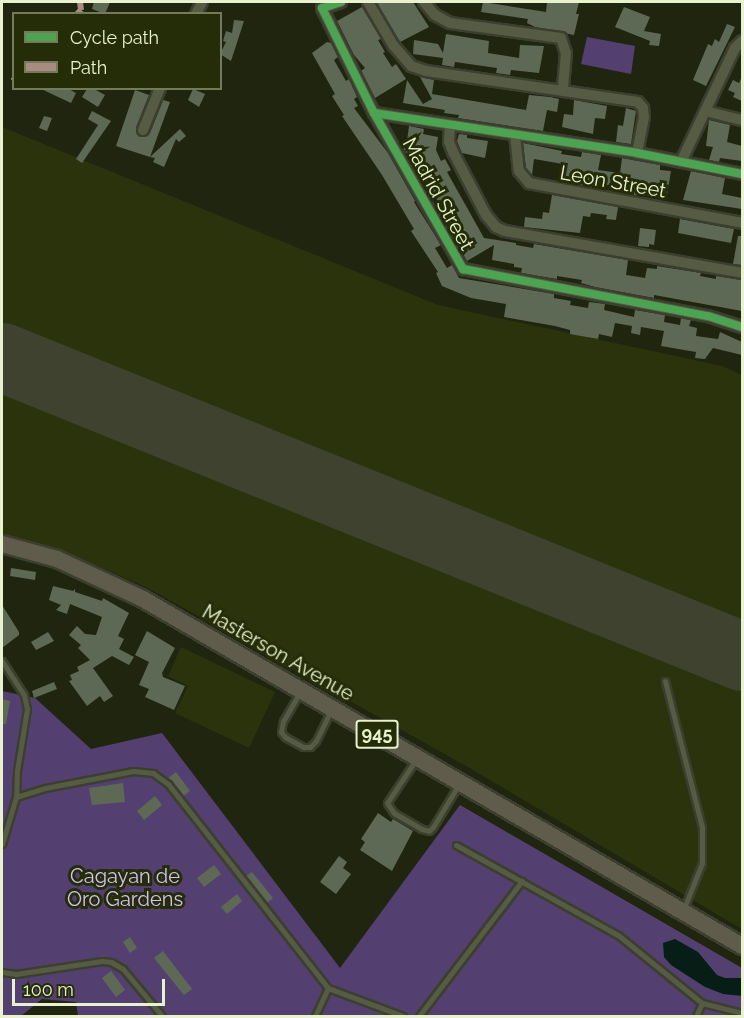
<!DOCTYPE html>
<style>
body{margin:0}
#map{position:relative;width:744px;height:1018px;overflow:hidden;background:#202510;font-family:Raleway,sans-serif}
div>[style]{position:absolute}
.built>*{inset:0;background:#2b330d}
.green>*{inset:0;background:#534071}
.water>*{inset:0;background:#071e17}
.runway>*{height:69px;margin:-34.5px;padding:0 34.5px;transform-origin:34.5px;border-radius:34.5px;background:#3e422e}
.building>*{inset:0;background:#5e6955}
.roads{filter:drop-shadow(2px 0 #3c3f2f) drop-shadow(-2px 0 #3c3f2f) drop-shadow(0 2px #3c3f2f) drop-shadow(0 -2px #3c3f2f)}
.lane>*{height:5px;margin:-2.5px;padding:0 2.5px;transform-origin:2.5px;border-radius:2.5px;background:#565b44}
.street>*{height:10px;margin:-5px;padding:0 5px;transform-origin:5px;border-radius:5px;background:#565b44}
.primary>*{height:16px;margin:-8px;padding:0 8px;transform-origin:8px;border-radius:8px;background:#605c4c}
.quiet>*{height:6px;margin-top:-3px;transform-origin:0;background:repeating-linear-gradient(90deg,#a88b81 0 12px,transparent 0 18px)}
.cycleway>*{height:8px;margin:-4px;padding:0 4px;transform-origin:4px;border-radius:4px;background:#4ca352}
span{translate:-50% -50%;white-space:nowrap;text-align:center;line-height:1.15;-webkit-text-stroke:6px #252d08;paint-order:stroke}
.shield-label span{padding:2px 4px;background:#252d08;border:2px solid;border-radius:4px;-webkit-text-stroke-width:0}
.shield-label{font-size:18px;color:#e8f2cf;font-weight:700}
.street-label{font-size:20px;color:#e8f2cf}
.park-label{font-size:20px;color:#d4c1f8}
.frame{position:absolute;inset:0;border:3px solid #e8f2cf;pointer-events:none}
.legend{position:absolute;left:12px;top:12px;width:210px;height:78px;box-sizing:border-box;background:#252d08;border:2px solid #737c58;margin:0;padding:8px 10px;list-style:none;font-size:18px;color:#e8f2cf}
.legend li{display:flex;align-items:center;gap:12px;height:30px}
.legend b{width:30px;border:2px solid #737c58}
.scale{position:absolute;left:12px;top:979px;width:153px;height:27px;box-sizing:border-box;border:3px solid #e8f2cf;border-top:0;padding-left:8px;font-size:18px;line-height:21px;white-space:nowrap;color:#e8f2cf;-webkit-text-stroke:4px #252d08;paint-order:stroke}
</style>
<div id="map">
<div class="built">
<div style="clip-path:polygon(2px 127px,438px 305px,722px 366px,742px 375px,742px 929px,468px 767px,148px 588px,61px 550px,2px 534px)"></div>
<div style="clip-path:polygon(181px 647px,275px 692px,249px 748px,175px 713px,188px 686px,168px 676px)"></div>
</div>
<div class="green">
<div style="clip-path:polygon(587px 37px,635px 46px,631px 74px,581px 64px)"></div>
<div style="clip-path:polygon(2px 691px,35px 698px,91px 749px,162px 733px,340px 968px,460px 805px,742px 968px,742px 1016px,78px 1016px,76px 1002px,42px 999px,21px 1016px,2px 1016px)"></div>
</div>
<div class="water">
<div style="clip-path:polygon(675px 939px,698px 952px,717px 975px,725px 978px,742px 978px,742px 996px,723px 994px,705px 987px,671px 965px,664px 957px,663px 943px)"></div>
</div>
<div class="runway">
<div style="left:2px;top:357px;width:798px;rotate:22deg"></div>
</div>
<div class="building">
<div style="clip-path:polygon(94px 2px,110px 2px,105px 14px,92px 9px)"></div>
<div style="clip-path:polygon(380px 2px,413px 2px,429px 27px,400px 42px,377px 3px)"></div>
<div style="clip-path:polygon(483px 2px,546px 12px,547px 2px,579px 2px,576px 14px,579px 14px,574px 35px,535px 27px,527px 23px,528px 19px,481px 12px)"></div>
<div style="clip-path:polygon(362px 7px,381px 39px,378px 40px,385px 52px,383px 53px,392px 67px,396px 64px,406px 79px,375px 98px,361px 71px,365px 68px,354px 55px,337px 21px)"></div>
<div style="clip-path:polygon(624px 7px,650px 17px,644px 31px,661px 34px,659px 46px,649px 45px,650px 41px,615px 27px)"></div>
<div style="clip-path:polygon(234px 20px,244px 21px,231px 61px,220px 54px,226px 42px,223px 41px,226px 31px,232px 33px)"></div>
<div style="clip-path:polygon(727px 24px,735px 27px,706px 86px,693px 80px,708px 44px,712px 46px,715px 39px,719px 42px)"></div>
<div style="clip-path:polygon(446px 34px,489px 41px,488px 53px,519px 58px,520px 45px,544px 46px,539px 73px,511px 70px,510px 75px,496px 73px,497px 68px,455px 62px,454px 67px,442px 65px,443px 58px,413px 54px,414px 40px,438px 44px,443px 53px)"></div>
<div style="clip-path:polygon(327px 42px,331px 43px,338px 57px,334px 60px,346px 81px,349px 79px,357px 97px,354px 99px,358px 106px,354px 108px,388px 153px,415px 201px,414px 202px,441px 245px,435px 248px,447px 268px,452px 265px,459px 278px,554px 294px,554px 298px,571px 301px,570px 305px,588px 308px,589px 302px,605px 304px,604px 310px,634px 317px,635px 310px,665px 315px,664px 322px,680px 325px,681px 318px,691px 320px,689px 326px,697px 328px,696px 336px,718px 339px,720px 332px,742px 342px,742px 355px,713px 348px,705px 359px,695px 358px,696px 352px,661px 346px,664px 331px,641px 327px,640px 335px,631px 333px,632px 326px,615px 323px,612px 337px,599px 334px,598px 339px,570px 334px,570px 330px,555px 326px,504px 317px,506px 304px,471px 298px,442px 286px,436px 273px,438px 272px,411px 231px,414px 229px,382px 175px,342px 116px,344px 115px,332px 96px,335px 94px,312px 53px)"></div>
<div style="clip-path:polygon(742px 76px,742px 101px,733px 97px,735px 93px,728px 90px,733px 80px,739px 83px)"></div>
<div style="clip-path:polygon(420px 77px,434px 80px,432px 94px,526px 110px,529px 95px,550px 97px,559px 99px,557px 112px,547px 110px,543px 131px,458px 118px,459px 115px,444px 113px,445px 110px,403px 103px,407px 80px,423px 104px,432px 99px)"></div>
<div style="clip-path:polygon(39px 88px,67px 88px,76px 93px,71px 103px)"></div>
<div style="clip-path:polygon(87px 89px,94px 89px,105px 95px,98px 107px,82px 97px)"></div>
<div style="clip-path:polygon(193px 89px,205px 94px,199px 107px,188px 100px)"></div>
<div style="clip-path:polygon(135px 90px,149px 95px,136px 128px,137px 134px,141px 137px,150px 133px,163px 100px,170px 102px,150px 157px,116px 146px)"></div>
<div style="clip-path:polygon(574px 100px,607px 106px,605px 119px,595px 118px,593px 134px,562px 127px,564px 114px,573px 115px)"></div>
<div style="clip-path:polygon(626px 108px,636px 111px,631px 144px,616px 142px,618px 125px,623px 126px)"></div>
<div style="clip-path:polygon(92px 111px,111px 121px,82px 163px,76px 159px,98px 125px,88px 119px)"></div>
<div style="clip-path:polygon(44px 116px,52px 118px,47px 131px,39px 128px)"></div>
<div style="clip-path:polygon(709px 120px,730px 125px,727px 142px,742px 146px,742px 161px,720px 158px,719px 162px,709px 160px,713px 147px,706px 146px)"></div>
<div style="clip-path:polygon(409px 126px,424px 129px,423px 134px,438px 137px,436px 150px,441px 161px,445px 159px,451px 170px,447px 172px,484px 238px,516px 243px,516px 245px,533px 248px,534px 244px,628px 260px,626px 275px,645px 278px,647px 268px,657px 269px,657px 266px,701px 273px,700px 276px,716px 279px,716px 276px,741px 280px,742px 311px,654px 295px,654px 298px,595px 287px,581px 283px,582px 280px,557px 276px,557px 279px,521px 273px,522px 268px,514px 267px,514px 264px,492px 260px,494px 245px,467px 261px,452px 235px,458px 232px,432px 192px,429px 194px,424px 185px,428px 183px,401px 145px,407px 141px)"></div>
<div style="clip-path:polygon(180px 129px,186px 136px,179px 142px,176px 139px,164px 167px,153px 162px,155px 158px,150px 157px)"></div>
<div style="clip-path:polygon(459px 134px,467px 135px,467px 138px,488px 141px,485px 158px,462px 153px,457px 141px)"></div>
<div style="clip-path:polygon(523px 143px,562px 151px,561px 154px,581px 157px,582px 152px,601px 155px,598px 170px,620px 173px,622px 158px,660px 165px,660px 170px,671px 171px,667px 195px,641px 192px,641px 196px,623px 193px,624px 188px,594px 183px,593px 187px,576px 184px,576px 182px,561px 179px,563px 164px,534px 159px,532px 175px,526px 168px)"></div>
<div style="clip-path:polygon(691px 171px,725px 178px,722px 194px,742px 198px,742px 209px,683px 200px)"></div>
<div style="clip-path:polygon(552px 195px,618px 207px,616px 220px,606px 219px,607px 215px,591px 213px,590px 217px,583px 216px,580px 233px,524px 227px,525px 217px,542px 219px,543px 212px,549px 213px)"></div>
<div style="clip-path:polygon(680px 219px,734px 229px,731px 243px,678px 233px)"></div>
<div style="clip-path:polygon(640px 228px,656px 230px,654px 245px,649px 244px,649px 247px,638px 246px)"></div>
<div style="clip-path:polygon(738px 236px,742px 236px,742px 265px,733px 264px)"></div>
<div style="clip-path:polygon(11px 568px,36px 572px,35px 580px,10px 576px)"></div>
<div style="clip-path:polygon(53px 586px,73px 591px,75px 589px,75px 592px,102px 601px,103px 598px,129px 613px,118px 636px,124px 639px,119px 649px,134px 657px,129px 665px,112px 656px,93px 668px,113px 696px,104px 702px,100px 696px,87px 706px,69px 681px,72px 680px,70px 675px,79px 671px,77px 667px,90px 660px,78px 648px,81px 645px,69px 635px,77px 626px,85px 634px,96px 635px,102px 617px,70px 604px,67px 614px,56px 610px,61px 605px,49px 600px)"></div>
<div style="clip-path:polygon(2px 605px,19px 632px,19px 635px,2px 648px)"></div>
<div style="clip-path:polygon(147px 631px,175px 648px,162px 673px,163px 677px,185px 686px,174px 710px,145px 697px,149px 689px,139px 685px,149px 662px,135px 655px)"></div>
<div style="clip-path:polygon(48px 632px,54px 641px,36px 650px,31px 642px)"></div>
<div style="clip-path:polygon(54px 682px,57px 689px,34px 698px,32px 691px)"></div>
<div style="clip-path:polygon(2px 699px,10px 701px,6px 724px,2px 724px)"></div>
<div style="clip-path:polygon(176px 772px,190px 791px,183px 796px,168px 778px)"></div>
<div style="clip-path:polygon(123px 783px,125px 802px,92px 805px,89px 788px)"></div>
<div style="clip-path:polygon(155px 796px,162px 805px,144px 820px,137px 811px)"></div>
<div style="clip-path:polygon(378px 813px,391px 822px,393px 819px,413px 831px,392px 871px,360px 850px,365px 842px,361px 839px)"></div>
<div style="clip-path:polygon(339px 856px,347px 862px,343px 868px,351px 874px,336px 894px,320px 882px)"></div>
<div style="clip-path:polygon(214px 865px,221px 874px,204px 887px,197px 878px)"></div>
<div style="clip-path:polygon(252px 872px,273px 898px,267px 903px,246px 876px)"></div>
<div style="clip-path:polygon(237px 894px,242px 901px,227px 914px,221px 907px)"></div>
<div style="clip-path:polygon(130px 937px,137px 948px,130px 953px,123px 942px)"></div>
<div style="clip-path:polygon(163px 951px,192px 989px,184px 995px,154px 958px)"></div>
<div style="clip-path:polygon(111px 971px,125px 990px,116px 997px,102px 978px)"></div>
</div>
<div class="roads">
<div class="lane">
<div style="left:2px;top:661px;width:40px;rotate:57.1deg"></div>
<div style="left:24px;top:695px;width:14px;rotate:78deg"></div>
<div style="left:27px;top:709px;width:63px;rotate:99.2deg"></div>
<div style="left:17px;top:771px;width:26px;rotate:92deg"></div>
<div style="left:665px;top:681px;width:151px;rotate:75.8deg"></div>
<div style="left:702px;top:827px;width:36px;rotate:90deg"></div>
<div style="left:702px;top:863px;width:48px;rotate:111.8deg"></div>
<div style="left:300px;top:692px;width:34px;rotate:120deg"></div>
<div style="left:283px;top:721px;width:11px;rotate:100deg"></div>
<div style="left:281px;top:732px;width:6px;rotate:51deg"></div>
<div style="left:285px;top:737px;width:21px;rotate:29deg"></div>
<div style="left:303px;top:747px;width:7px"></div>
<div style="left:310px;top:747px;width:8px;rotate:-45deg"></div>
<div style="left:316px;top:741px;width:34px;rotate:-64deg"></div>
<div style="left:415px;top:761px;width:50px;rotate:123.7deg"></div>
<div style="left:387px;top:803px;width:12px;rotate:55deg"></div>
<div style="left:394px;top:813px;width:32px;rotate:30deg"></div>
<div style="left:422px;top:829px;width:7px;rotate:16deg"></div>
<div style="left:429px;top:831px;width:6px;rotate:-45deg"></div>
<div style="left:433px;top:827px;width:50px;rotate:-58.8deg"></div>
<div style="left:2px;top:844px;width:49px;rotate:-73.4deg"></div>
<div style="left:16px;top:797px;width:30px;rotate:-17deg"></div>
<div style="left:45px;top:788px;width:90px;rotate:-10.9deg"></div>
<div style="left:133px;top:771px;width:20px;rotate:6deg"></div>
<div style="left:153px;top:773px;width:19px;rotate:36deg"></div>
<div style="left:168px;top:784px;width:259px;rotate:51.9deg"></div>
<div style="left:328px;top:988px;width:80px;rotate:20.5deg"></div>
<div style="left:456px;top:845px;width:185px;rotate:29.1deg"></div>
<div style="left:618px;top:935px;width:108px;rotate:39deg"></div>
<div style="left:702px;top:1003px;width:41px;rotate:14deg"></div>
<div style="left:2px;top:972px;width:14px;rotate:8deg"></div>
<div style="left:16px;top:974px;width:87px;rotate:-8.6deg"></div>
<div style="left:102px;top:961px;width:9px;rotate:6deg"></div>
<div style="left:111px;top:962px;width:14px;rotate:30deg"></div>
<div style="left:123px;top:969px;width:61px;rotate:50.3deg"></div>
<div style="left:315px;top:1016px;width:31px;rotate:-65deg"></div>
<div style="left:419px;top:1016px;width:170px;rotate:-52.7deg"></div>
<div style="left:696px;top:1016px;width:14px;rotate:-65deg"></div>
</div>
<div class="street">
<div style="left:341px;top:2px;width:20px;rotate:162deg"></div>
<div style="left:322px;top:8px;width:117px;rotate:63.7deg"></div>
<div style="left:374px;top:113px;width:180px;rotate:60.3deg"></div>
<div style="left:463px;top:269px;width:249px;rotate:10.9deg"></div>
<div style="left:708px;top:316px;width:36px;rotate:18deg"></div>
<div style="left:368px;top:2px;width:50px;rotate:59.8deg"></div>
<div style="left:393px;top:45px;width:28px;rotate:49deg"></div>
<div style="left:411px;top:66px;width:16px;rotate:18deg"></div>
<div style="left:426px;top:71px;width:214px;rotate:8.3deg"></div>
<div style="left:638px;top:102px;width:8px;rotate:50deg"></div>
<div style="left:643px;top:108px;width:9px;rotate:84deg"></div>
<div style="left:644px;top:117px;width:37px;rotate:101deg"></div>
<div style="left:424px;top:2px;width:17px;rotate:50deg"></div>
<div style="left:435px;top:15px;width:17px;rotate:28deg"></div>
<div style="left:450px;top:23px;width:112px;rotate:7.7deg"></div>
<div style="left:561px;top:38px;width:16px;rotate:72deg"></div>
<div style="left:566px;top:53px;width:38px;rotate:95deg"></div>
<div style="left:196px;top:14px;width:13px;rotate:-63deg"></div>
<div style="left:705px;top:111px;width:38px;rotate:14deg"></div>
<div style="left:374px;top:113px;width:266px;rotate:8.6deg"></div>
<div style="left:637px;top:153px;width:107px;rotate:11.3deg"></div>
<div style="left:450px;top:126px;width:16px;rotate:94deg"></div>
<div style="left:449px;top:142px;width:11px;rotate:68deg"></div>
<div style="left:453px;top:152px;width:71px;rotate:62.4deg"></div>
<div style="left:486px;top:215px;width:16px;rotate:50deg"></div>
<div style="left:496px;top:227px;width:10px;rotate:24deg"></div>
<div style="left:505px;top:231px;width:241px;rotate:10deg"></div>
<div style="left:143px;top:130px;width:45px;rotate:-68deg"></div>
<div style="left:515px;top:135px;width:36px;rotate:84deg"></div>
<div style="left:519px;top:171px;width:16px;rotate:50deg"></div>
<div style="left:529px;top:183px;width:217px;rotate:10.6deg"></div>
<div style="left:681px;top:162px;width:126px;rotate:-64.7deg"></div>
<div style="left:735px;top:48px;width:10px;rotate:-45deg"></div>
</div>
<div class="primary">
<div style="left:2px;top:544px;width:57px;rotate:15.3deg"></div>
<div style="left:57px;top:559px;width:95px;rotate:24.9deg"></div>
<div style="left:143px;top:599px;width:692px;rotate:30.08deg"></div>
</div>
</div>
<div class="quiet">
<div style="left:77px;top:14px;width:6px;rotate:-45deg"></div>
<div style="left:81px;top:10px;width:8px;rotate:-97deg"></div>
<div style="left:12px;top:81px;width:2px;rotate:-27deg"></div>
</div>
<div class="cycleway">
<div style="left:341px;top:2px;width:20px;rotate:162deg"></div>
<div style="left:322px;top:8px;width:117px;rotate:63.7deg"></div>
<div style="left:374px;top:113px;width:180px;rotate:60.3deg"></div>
<div style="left:463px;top:269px;width:249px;rotate:10.9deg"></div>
<div style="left:708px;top:316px;width:36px;rotate:18deg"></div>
<div style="left:374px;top:113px;width:266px;rotate:8.6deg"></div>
<div style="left:637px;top:153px;width:107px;rotate:11.3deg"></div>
</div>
<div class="shield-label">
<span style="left:377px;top:734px">945</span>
</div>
<div class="street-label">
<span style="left:613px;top:182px;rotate:10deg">Leon Street</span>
<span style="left:438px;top:194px;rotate:61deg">Madrid Street</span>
<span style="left:278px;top:653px;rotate:30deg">Masterson Avenue</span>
</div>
<div class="park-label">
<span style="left:125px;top:888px">Cagayan de<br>Oro Gardens</span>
</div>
<div class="frame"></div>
<ul class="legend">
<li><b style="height:8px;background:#4ca352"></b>Cycle path</li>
<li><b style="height:8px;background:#a88b81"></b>Path</li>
</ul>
<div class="scale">100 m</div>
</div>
